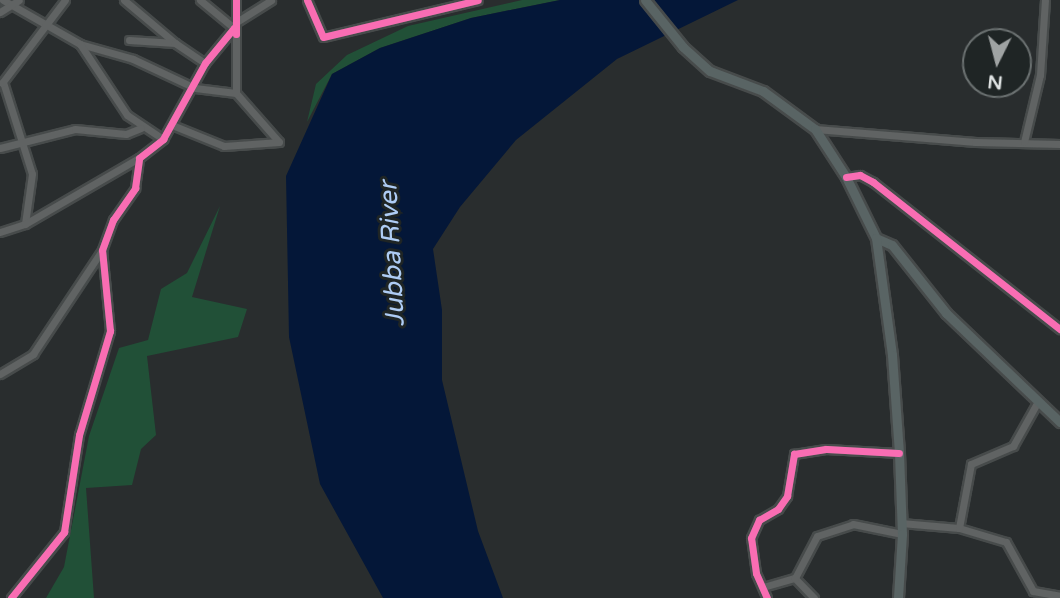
<!DOCTYPE html>
<style>
body{margin:0}
#map{position:relative;width:1060px;height:598px;overflow:hidden;background:#292d2e;font-family:"Varela Round",sans-serif}
div>[style]{position:absolute}
.green>*{inset:0;background:#215037}
.water>*{inset:0;background:#041738}
.roads{filter:drop-shadow(2px 0 #474b4b) drop-shadow(-2px 0 #474b4b) drop-shadow(0 2px #474b4b) drop-shadow(0 -2px #474b4b)}
.minor>*{height:7px;margin:-3.5px;padding:0 3.5px;transform-origin:3.5px;border-radius:3.5px;background:#606363}
.major>*{height:9px;margin:-4.5px;padding:0 4.5px;transform-origin:4.5px;border-radius:4.5px;background:#596464}
.cycleway>*{height:7px;margin:-3.5px;padding:0 3.5px;transform-origin:3.5px;border-radius:3.5px;background:#f96db3}
span{translate:-50% -50%;white-space:nowrap;text-align:center;line-height:1.15;-webkit-text-stroke:6px #1f2525;paint-order:stroke}
.water-label{font-size:26px;color:#aeccf4;font-style:italic}
.north{position:absolute;left:962px;top:28px;width:70px;height:70px;box-sizing:border-box;background:#1f2525;border:2px solid #6b7171;border-radius:50%;rotate:186deg;font-size:19px;font-weight:700;line-height:28px;text-align:center;color:#dee2e2}
.north::after{content:'';display:block;margin:auto;width:24px;height:32px;background:#9fa3a3;clip-path:polygon(50% 0,100% 100%,50% 72%,0 100%)}
</style>
<div id="map">
<div class="green">
<div style="clip-path:polygon(522px 0,560px 0,471px 18px,380px 48px,332px 74px,307px 122px,316px 84px,347px 55px,408px 26px)"></div>
<div style="clip-path:polygon(220px 206px,192px 297px,247px 309px,238px 337px,147px 356px,156px 435px,141px 449px,132px 485px,86px 488px,94px 598px,46px 598px,64px 567px,89px 436px,119px 348px,148px 340px,161px 289px,187px 273px)"></div>
</div>
<div class="water">
<div style="clip-path:polygon(560px 0,738px 0,617px 59px,516px 140px,460px 207px,433px 249px,442px 310px,442px 380px,478px 531px,503px 598px,383px 598px,320px 484px,289px 337px,286px 176px,332px 74px,380px 48px,471px 18px)"></div>
</div>
<div class="roads">
<div class="minor">
<div style="left:3px;top:0;width:89px;rotate:29.7deg"></div>
<div style="left:80px;top:44px;width:55px;rotate:15.8deg"></div>
<div style="left:133px;top:59px;width:68px;rotate:25.1deg"></div>
<div style="left:195px;top:88px;width:41px;rotate:7deg"></div>
<div style="left:236px;top:93px;width:65px;rotate:48.7deg"></div>
<div style="left:124px;top:0;width:67px;rotate:40.1deg"></div>
<div style="left:200px;top:0;width:44px;rotate:39.5deg"></div>
<div style="left:307px;top:0;width:40px;rotate:66.6deg"></div>
<div style="left:323px;top:37px;width:159px;rotate:-13.4deg"></div>
<div style="left:0;top:12px;width:22px;rotate:-32deg"></div>
<div style="left:238px;top:21px;width:39px;rotate:-32deg"></div>
<div style="left:129px;top:40px;width:46px;rotate:3.7deg"></div>
<div style="left:175px;top:43px;width:36px;rotate:34deg"></div>
<div style="left:80px;top:44px;width:85px;rotate:56.5deg"></div>
<div style="left:127px;top:115px;width:43px;rotate:33.7deg"></div>
<div style="left:3px;top:82px;width:96px;rotate:72.5deg"></div>
<div style="left:32px;top:174px;width:50px;rotate:98deg"></div>
<div style="left:2px;top:83px;width:104px;rotate:-52.8deg"></div>
<div style="left:236px;top:93px;width:59px;rotate:-90deg"></div>
<div style="left:172px;top:125px;width:56px;rotate:22deg"></div>
<div style="left:224px;top:146px;width:55px;rotate:-4.2deg"></div>
<div style="left:815px;top:129px;width:161px;rotate:4.6deg"></div>
<div style="left:975px;top:142px;width:85px;rotate:1.3deg"></div>
<div style="left:1024px;top:142px;width:69px;rotate:-76.6deg"></div>
<div style="left:1040px;top:75px;width:75px;rotate:-86.2deg"></div>
<div style="left:0;top:148px;width:77px;rotate:-14.2deg"></div>
<div style="left:75px;top:129px;width:51px;rotate:5.6deg"></div>
<div style="left:126px;top:134px;width:16px;rotate:-22deg"></div>
<div style="left:846px;top:177px;width:14px;rotate:-8deg"></div>
<div style="left:860px;top:175px;width:15px;rotate:28deg"></div>
<div style="left:873px;top:182px;width:238px;rotate:38.2deg"></div>
<div style="left:0;top:232px;width:26px;rotate:-18deg"></div>
<div style="left:25px;top:224px;width:132px;rotate:-30.1deg"></div>
<div style="left:0;top:374px;width:39px;rotate:-31deg"></div>
<div style="left:33px;top:354px;width:125px;rotate:-56.4deg"></div>
<div style="left:901px;top:523px;width:58px;rotate:4.9deg"></div>
<div style="left:959px;top:528px;width:49px;rotate:16.6deg"></div>
<div style="left:1006px;top:542px;width:56px;rotate:61.1deg"></div>
<div style="left:1033px;top:591px;width:27px;rotate:10deg"></div>
<div style="left:959px;top:528px;width:65px;rotate:-79.4deg"></div>
<div style="left:971px;top:464px;width:46px;rotate:-23.2deg"></div>
<div style="left:1013px;top:446px;width:49px;rotate:-60.8deg"></div>
<div style="left:763px;top:587px;width:33px;rotate:-16deg"></div>
<div style="left:11px;top:598px;width:85px;rotate:-51.2deg"></div>
<div style="left:64px;top:532px;width:98px;rotate:-81.2deg"></div>
<div style="left:79px;top:435px;width:109px;rotate:-73.4deg"></div>
<div style="left:110px;top:331px;width:81px;rotate:-95.6deg"></div>
<div style="left:102px;top:250px;width:32px;rotate:-70deg"></div>
<div style="left:113px;top:220px;width:39px;rotate:-55deg"></div>
<div style="left:135px;top:188px;width:30px;rotate:-82deg"></div>
<div style="left:139px;top:158px;width:31px;rotate:-38deg"></div>
<div style="left:163px;top:139px;width:87px;rotate:-61.1deg"></div>
<div style="left:205px;top:63px;width:45px;rotate:-50.4deg"></div>
<div style="left:234px;top:28px;width:6px;rotate:72deg"></div>
<div style="left:236px;top:34px;width:34px;rotate:-90deg"></div>
<div style="left:767px;top:598px;width:27px;rotate:-114deg"></div>
<div style="left:756px;top:573px;width:35px;rotate:-98deg"></div>
<div style="left:751px;top:538px;width:20px;rotate:-66deg"></div>
<div style="left:759px;top:520px;width:22px;rotate:-30deg"></div>
<div style="left:778px;top:509px;width:16px;rotate:-55deg"></div>
<div style="left:787px;top:496px;width:43px;rotate:-80.5deg"></div>
<div style="left:794px;top:454px;width:32px;rotate:-9deg"></div>
<div style="left:826px;top:449px;width:73px;rotate:3.1deg"></div>
<div style="left:814px;top:598px;width:28px;rotate:-134deg"></div>
<div style="left:795px;top:578px;width:47px;rotate:-62.4deg"></div>
<div style="left:817px;top:536px;width:38px;rotate:-18deg"></div>
<div style="left:853px;top:524px;width:50px;rotate:11.5deg"></div>
</div>
<div class="major">
<div style="left:645px;top:0;width:60px;rotate:51deg"></div>
<div style="left:683px;top:47px;width:36px;rotate:42deg"></div>
<div style="left:710px;top:71px;width:57px;rotate:20.7deg"></div>
<div style="left:763px;top:91px;width:64px;rotate:36.2deg"></div>
<div style="left:815px;top:129px;width:57px;rotate:57.1deg"></div>
<div style="left:846px;top:177px;width:68px;rotate:63.8deg"></div>
<div style="left:876px;top:238px;width:17px;rotate:24deg"></div>
<div style="left:892px;top:245px;width:87px;rotate:51.5deg"></div>
<div style="left:946px;top:313px;width:158px;rotate:43.7deg"></div>
<div style="left:876px;top:238px;width:118px;rotate:82.2deg"></div>
<div style="left:892px;top:355px;width:98px;rotate:85.9deg"></div>
<div style="left:899px;top:453px;width:81px;rotate:87.9deg"></div>
<div style="left:902px;top:534px;width:64px;rotate:93.6deg"></div>
</div>
</div>
<div class="cycleway">
<div style="left:307px;top:0;width:40px;rotate:66.6deg"></div>
<div style="left:323px;top:37px;width:159px;rotate:-13.4deg"></div>
<div style="left:846px;top:177px;width:14px;rotate:-8deg"></div>
<div style="left:860px;top:175px;width:15px;rotate:28deg"></div>
<div style="left:873px;top:182px;width:238px;rotate:38.2deg"></div>
<div style="left:11px;top:598px;width:85px;rotate:-51.2deg"></div>
<div style="left:64px;top:532px;width:98px;rotate:-81.2deg"></div>
<div style="left:79px;top:435px;width:109px;rotate:-73.4deg"></div>
<div style="left:110px;top:331px;width:81px;rotate:-95.6deg"></div>
<div style="left:102px;top:250px;width:32px;rotate:-70deg"></div>
<div style="left:113px;top:220px;width:39px;rotate:-55deg"></div>
<div style="left:135px;top:188px;width:30px;rotate:-82deg"></div>
<div style="left:139px;top:158px;width:31px;rotate:-38deg"></div>
<div style="left:163px;top:139px;width:87px;rotate:-61.1deg"></div>
<div style="left:205px;top:63px;width:45px;rotate:-50.4deg"></div>
<div style="left:234px;top:28px;width:6px;rotate:72deg"></div>
<div style="left:236px;top:34px;width:34px;rotate:-90deg"></div>
<div style="left:767px;top:598px;width:27px;rotate:-114deg"></div>
<div style="left:756px;top:573px;width:35px;rotate:-98deg"></div>
<div style="left:751px;top:538px;width:20px;rotate:-66deg"></div>
<div style="left:759px;top:520px;width:22px;rotate:-30deg"></div>
<div style="left:778px;top:509px;width:16px;rotate:-55deg"></div>
<div style="left:787px;top:496px;width:43px;rotate:-80.5deg"></div>
<div style="left:794px;top:454px;width:32px;rotate:-9deg"></div>
<div style="left:826px;top:449px;width:73px;rotate:3.1deg"></div>
</div>
<div class="water-label">
<span style="left:392px;top:254px;rotate:-93deg">Jubba River</span>
</div>
<div class="north">N</div>
</div>
